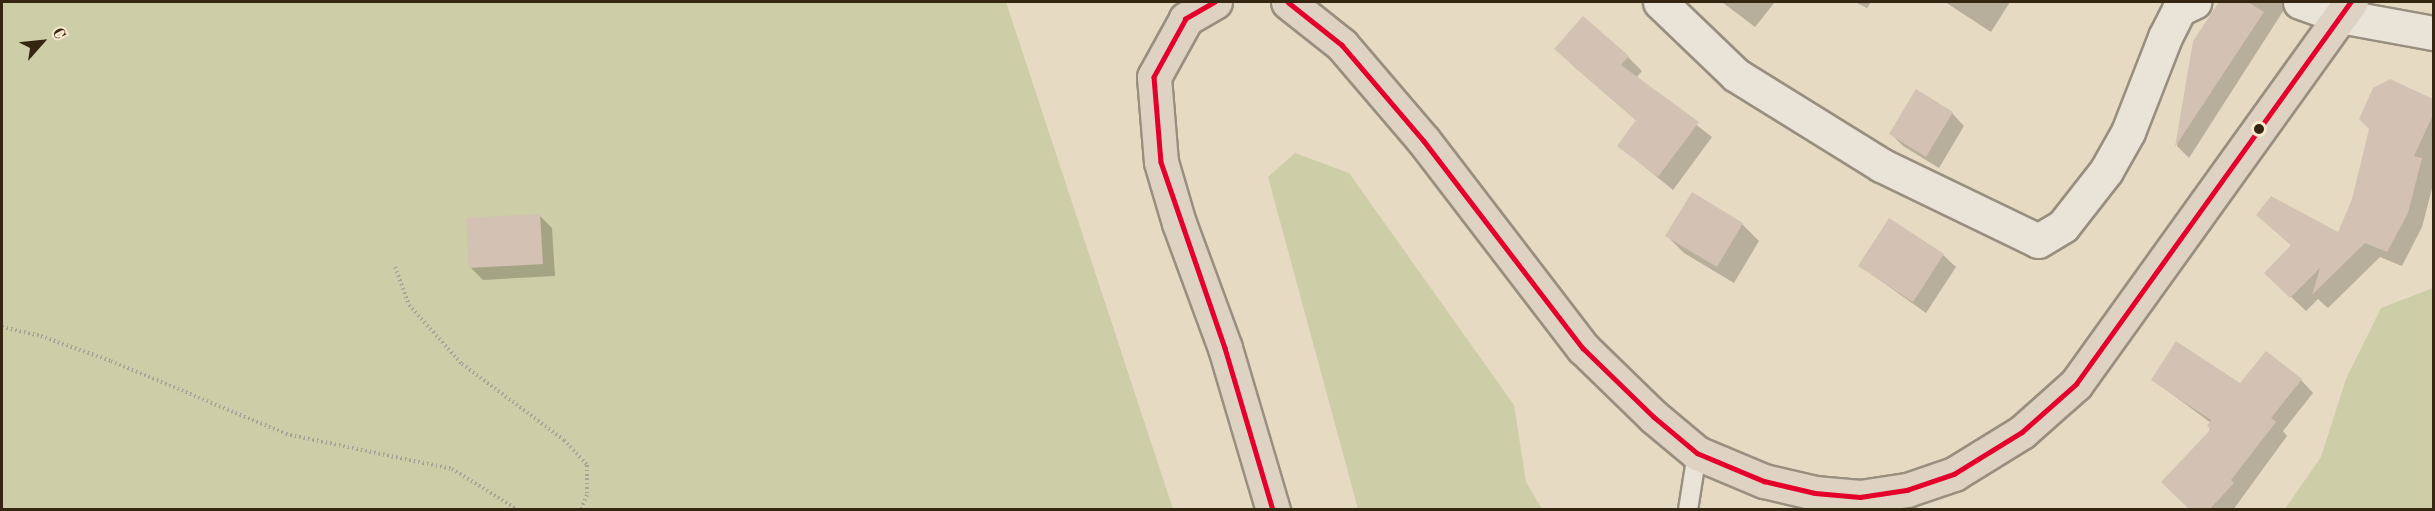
<!DOCTYPE html>
<meta charset="utf-8">
<style>
body{margin:0}
#map{position:relative;width:2435px;height:511px;overflow:hidden;background:#e7dac3;font-family:"Old Standard TT",serif}
div>[style]{position:absolute}
.green>*{inset:0;background:#cdcda7}
.shadow>*{inset:0;background:#0003}
.building>*{inset:0;background:#d3c1b3}
.path>*{height:4px;margin-top:-2px;transform-origin:0;background:repeating-linear-gradient(90deg,#a9a298 0 1.5px,transparent 0 4.5px)}
.roads{filter:drop-shadow(2px 0 #988f7f) drop-shadow(-2px 0 #988f7f) drop-shadow(0 2px #988f7f) drop-shadow(0 -2px #988f7f)}
.service>*{height:18px;margin:-9px;padding:0 9px;transform-origin:9px;border-radius:9px;background:#eae3d8}
.minor>*{height:33px;margin:-16.5px;padding:0 16.5px;transform-origin:16.5px;border-radius:16.5px;background:#eae3d8}
.tertiary>*{height:33px;margin:-16.5px;padding:0 16.5px;transform-origin:16.5px;border-radius:16.5px;background:#eae3d8}
.trunk>*{height:33px;margin:-16.5px;padding:0 16.5px;transform-origin:16.5px;border-radius:16.5px;background:#ded3c3}
.bus-1>*{height:4.5px;margin:-2.25px;padding:0 2.25px;transform-origin:2.25px;border-radius:2.25px;background:#e4002b}
.dots>*{width:16px;height:16px;translate:-50% -50%;box-sizing:border-box;border:3px solid #f9e9ce;border-radius:50%}
span{translate:-50% -50%;white-space:nowrap;text-align:center;line-height:1.15;-webkit-text-stroke:4.5px #f9e9ce;paint-order:stroke}
.frame{position:absolute;inset:0;border:3px solid #352612;pointer-events:none}
.north{position:absolute;left:12px;top:12px;width:60px;height:60px;-webkit-text-stroke:4px #f9e9ce;paint-order:stroke;rotate:63deg;font-size:16px;font-weight:700;line-height:24px;text-align:center;color:#352612}
.north::after{content:'';display:block;margin:auto;width:21px;height:27px;background:#352612;clip-path:polygon(50% 0,100% 100%,50% 72%,0 100%)}
</style>
<div id="map">
<div class="green">
<div style="clip-path:polygon(2px 2px,1006px 2px,1173px 509px,2px 509px)"></div>
<div style="clip-path:polygon(1295px 153px,1349px 173px,1514px 405px,1526px 482px,1542px 509px,1358px 509px,1268px 177px)"></div>
<div style="clip-path:polygon(2433px 288px,2433px 509px,2285px 509px,2321px 457px,2346px 379px,2381px 308px)"></div>
</div>
<div class="shadow">
<div style="clip-path:polygon(1722px 2px,1775px 2px,1755px 27px)"></div>
<div style="clip-path:polygon(1855px 2px,1871px 2px,1867px 8px)"></div>
<div style="clip-path:polygon(1945px 2px,2010px 2px,1991px 32px)"></div>
<div style="clip-path:polygon(2221px 2px,2289px 2px,2189px 158px,2177px 146px,2195px 41px)"></div>
<div style="clip-path:polygon(1628px 57px,1642px 71px,1636px 78px,1712px 137px,1673px 190px,1619px 146px,1637px 121px,1570px 63px)"></div>
<div style="clip-path:polygon(2390px 81px,2434px 101px,2434px 181px,2422px 227px,2402px 266px,2380px 257px,2328px 308px,2318px 299px,2306px 311px,2266px 273px,2292px 246px,2258px 215px,2339px 234px,2354px 200px)"></div>
<div style="clip-path:polygon(1952px 113px,1964px 126px,1939px 168px,1903px 146px,1891px 134px)"></div>
<div style="clip-path:polygon(540px 216px,552px 228px,555px 276px,483px 280px,470px 267px)"></div>
<div style="clip-path:polygon(1742px 224px,1759px 241px,1734px 283px,1684px 253px,1667px 236px)"></div>
<div style="clip-path:polygon(1943px 255px,1956px 267px,1926px 313px,1860px 266px)"></div>
<div style="clip-path:polygon(2153px 380px,2240px 385px,2301px 380px,2313px 393px,2283px 431px,2287px 436px,2233px 510px,2192px 510px,2211px 423px)"></div>
</div>
<div class="building">
<div style="clip-path:polygon(2219px 2px,2248px 2px,2264px 12px,2175px 147px,2193px 41px)"></div>
<div style="clip-path:polygon(1583px 16px,1629px 56px,1621px 65px,1699px 122px,1658px 177px,1617px 146px,1636px 120px,1554px 49px)"></div>
<div style="clip-path:polygon(2390px 79px,2433px 99px,2433px 115px,2414px 156px,2422px 158px,2408px 213px,2387px 252px,2365px 243px,2312px 295px,2320px 268px,2290px 298px,2264px 273px,2291px 245px,2256px 215px,2271px 196px,2338px 232px,2352px 199px,2369px 129px,2359px 119px,2373px 88px)"></div>
<div style="clip-path:polygon(1916px 89px,1953px 112px,1926px 157px,1889px 134px)"></div>
<div style="clip-path:polygon(1692px 192px,1743px 223px,1717px 267px,1665px 236px)"></div>
<div style="clip-path:polygon(540px 214px,543px 264px,469px 268px,466px 218px)"></div>
<div style="clip-path:polygon(1889px 218px,1944px 254px,1913px 302px,1858px 266px)"></div>
<div style="clip-path:polygon(2176px 341px,2240px 383px,2266px 351px,2302px 379px,2271px 418px,2276px 422px,2231px 480px,2234px 483px,2209px 510px,2190px 510px,2161px 482px,2211px 429px,2207px 426px,2211px 420px,2151px 380px)"></div>
</div>
<div class="path">
<div style="left:395px;top:267px;width:40px;rotate:69.8deg"></div>
<div style="left:409px;top:305px;width:79px;rotate:48.1deg"></div>
<div style="left:462px;top:364px;width:127px;rotate:36.7deg"></div>
<div style="left:564px;top:440px;width:34px;rotate:47deg"></div>
<div style="left:587px;top:465px;width:30px;rotate:90deg"></div>
<div style="left:587px;top:495px;width:16px;rotate:112deg"></div>
<div style="left:2px;top:327px;width:40px;rotate:13deg"></div>
<div style="left:41px;top:336px;width:74px;rotate:19.7deg"></div>
<div style="left:111px;top:361px;width:190px;rotate:22.6deg"></div>
<div style="left:286px;top:434px;width:170px;rotate:11.9deg"></div>
<div style="left:452px;top:469px;width:78px;rotate:31.8deg"></div>
</div>
<div class="roads">
<div class="service">
<div style="left:1688px;top:510px;width:58px;rotate:-81deg"></div>
</div>
<div class="minor">
<div style="left:1660px;top:2px;width:105px;rotate:43.8deg"></div>
<div style="left:1736px;top:75px;width:171px;rotate:31.8deg"></div>
<div style="left:1881px;top:165px;width:174px;rotate:25.8deg"></div>
<div style="left:2038px;top:241px;width:29px;rotate:-31deg"></div>
<div style="left:2063px;top:226px;width:70px;rotate:-52deg"></div>
<div style="left:2106px;top:171px;width:45px;rotate:-60.6deg"></div>
<div style="left:2128px;top:132px;width:102px;rotate:-68.7deg"></div>
<div style="left:2165px;top:37px;width:31px;rotate:-63deg"></div>
<div style="left:2179px;top:9px;width:17px;rotate:-25deg"></div>
<div style="left:2300px;top:2px;width:42px;rotate:19.3deg"></div>
</div>
<div class="tertiary">
<div style="left:2340px;top:16px;width:96px;rotate:10.3deg"></div>
</div>
<div class="trunk">
<div style="left:1215px;top:2px;width:34px;rotate:150deg"></div>
<div style="left:1186px;top:19px;width:66px;rotate:118.9deg"></div>
<div style="left:1154px;top:77px;width:85px;rotate:85.3deg"></div>
<div style="left:1161px;top:162px;width:64px;rotate:73.6deg"></div>
<div style="left:1179px;top:223px;width:133px;rotate:69.8deg"></div>
<div style="left:1225px;top:348px;width:169px;rotate:73.5deg"></div>
<div style="left:1288px;top:2px;width:69px;rotate:38.5deg"></div>
<div style="left:1342px;top:45px;width:126px;rotate:49.5deg"></div>
<div style="left:1424px;top:141px;width:261px;rotate:52.5deg"></div>
<div style="left:1583px;top:348px;width:99px;rotate:44.2deg"></div>
<div style="left:1654px;top:417px;width:56px;rotate:39.9deg"></div>
<div style="left:1697px;top:453px;width:73px;rotate:22.7deg"></div>
<div style="left:1764px;top:481px;width:52px;rotate:13.2deg"></div>
<div style="left:1815px;top:493px;width:45px;rotate:5.1deg"></div>
<div style="left:1860px;top:497px;width:48px;rotate:-8.5deg"></div>
<div style="left:1907px;top:490px;width:50px;rotate:-18.8deg"></div>
<div style="left:1954px;top:474px;width:80px;rotate:-31.7deg"></div>
<div style="left:2022px;top:432px;width:72px;rotate:-41.6deg"></div>
<div style="left:2076px;top:384px;width:471px;rotate:-54.3deg"></div>
</div>
</div>
<div class="bus-1">
<div style="left:1215px;top:2px;width:34px;rotate:150deg"></div>
<div style="left:1186px;top:19px;width:66px;rotate:118.9deg"></div>
<div style="left:1154px;top:77px;width:85px;rotate:85.3deg"></div>
<div style="left:1161px;top:162px;width:197px;rotate:71deg"></div>
<div style="left:1225px;top:348px;width:169px;rotate:73.5deg"></div>
<div style="left:1288px;top:2px;width:69px;rotate:38.5deg"></div>
<div style="left:1342px;top:45px;width:126px;rotate:49.5deg"></div>
<div style="left:1424px;top:141px;width:261px;rotate:52.5deg"></div>
<div style="left:1583px;top:348px;width:99px;rotate:44.2deg"></div>
<div style="left:1654px;top:417px;width:56px;rotate:39.9deg"></div>
<div style="left:1697px;top:453px;width:73px;rotate:22.7deg"></div>
<div style="left:1764px;top:481px;width:52px;rotate:13.2deg"></div>
<div style="left:1815px;top:493px;width:45px;rotate:5.1deg"></div>
<div style="left:1860px;top:497px;width:48px;rotate:-8.5deg"></div>
<div style="left:1907px;top:490px;width:50px;rotate:-18.8deg"></div>
<div style="left:1954px;top:474px;width:80px;rotate:-31.7deg"></div>
<div style="left:2022px;top:432px;width:72px;rotate:-41.6deg"></div>
<div style="left:2076px;top:384px;width:471px;rotate:-54.3deg"></div>
</div>
<div class="dots">
<div style="left:2259px;top:129px;background:#352612"></div>
</div>
<div class="frame"></div>
<div class="north">С</div>
</div>
